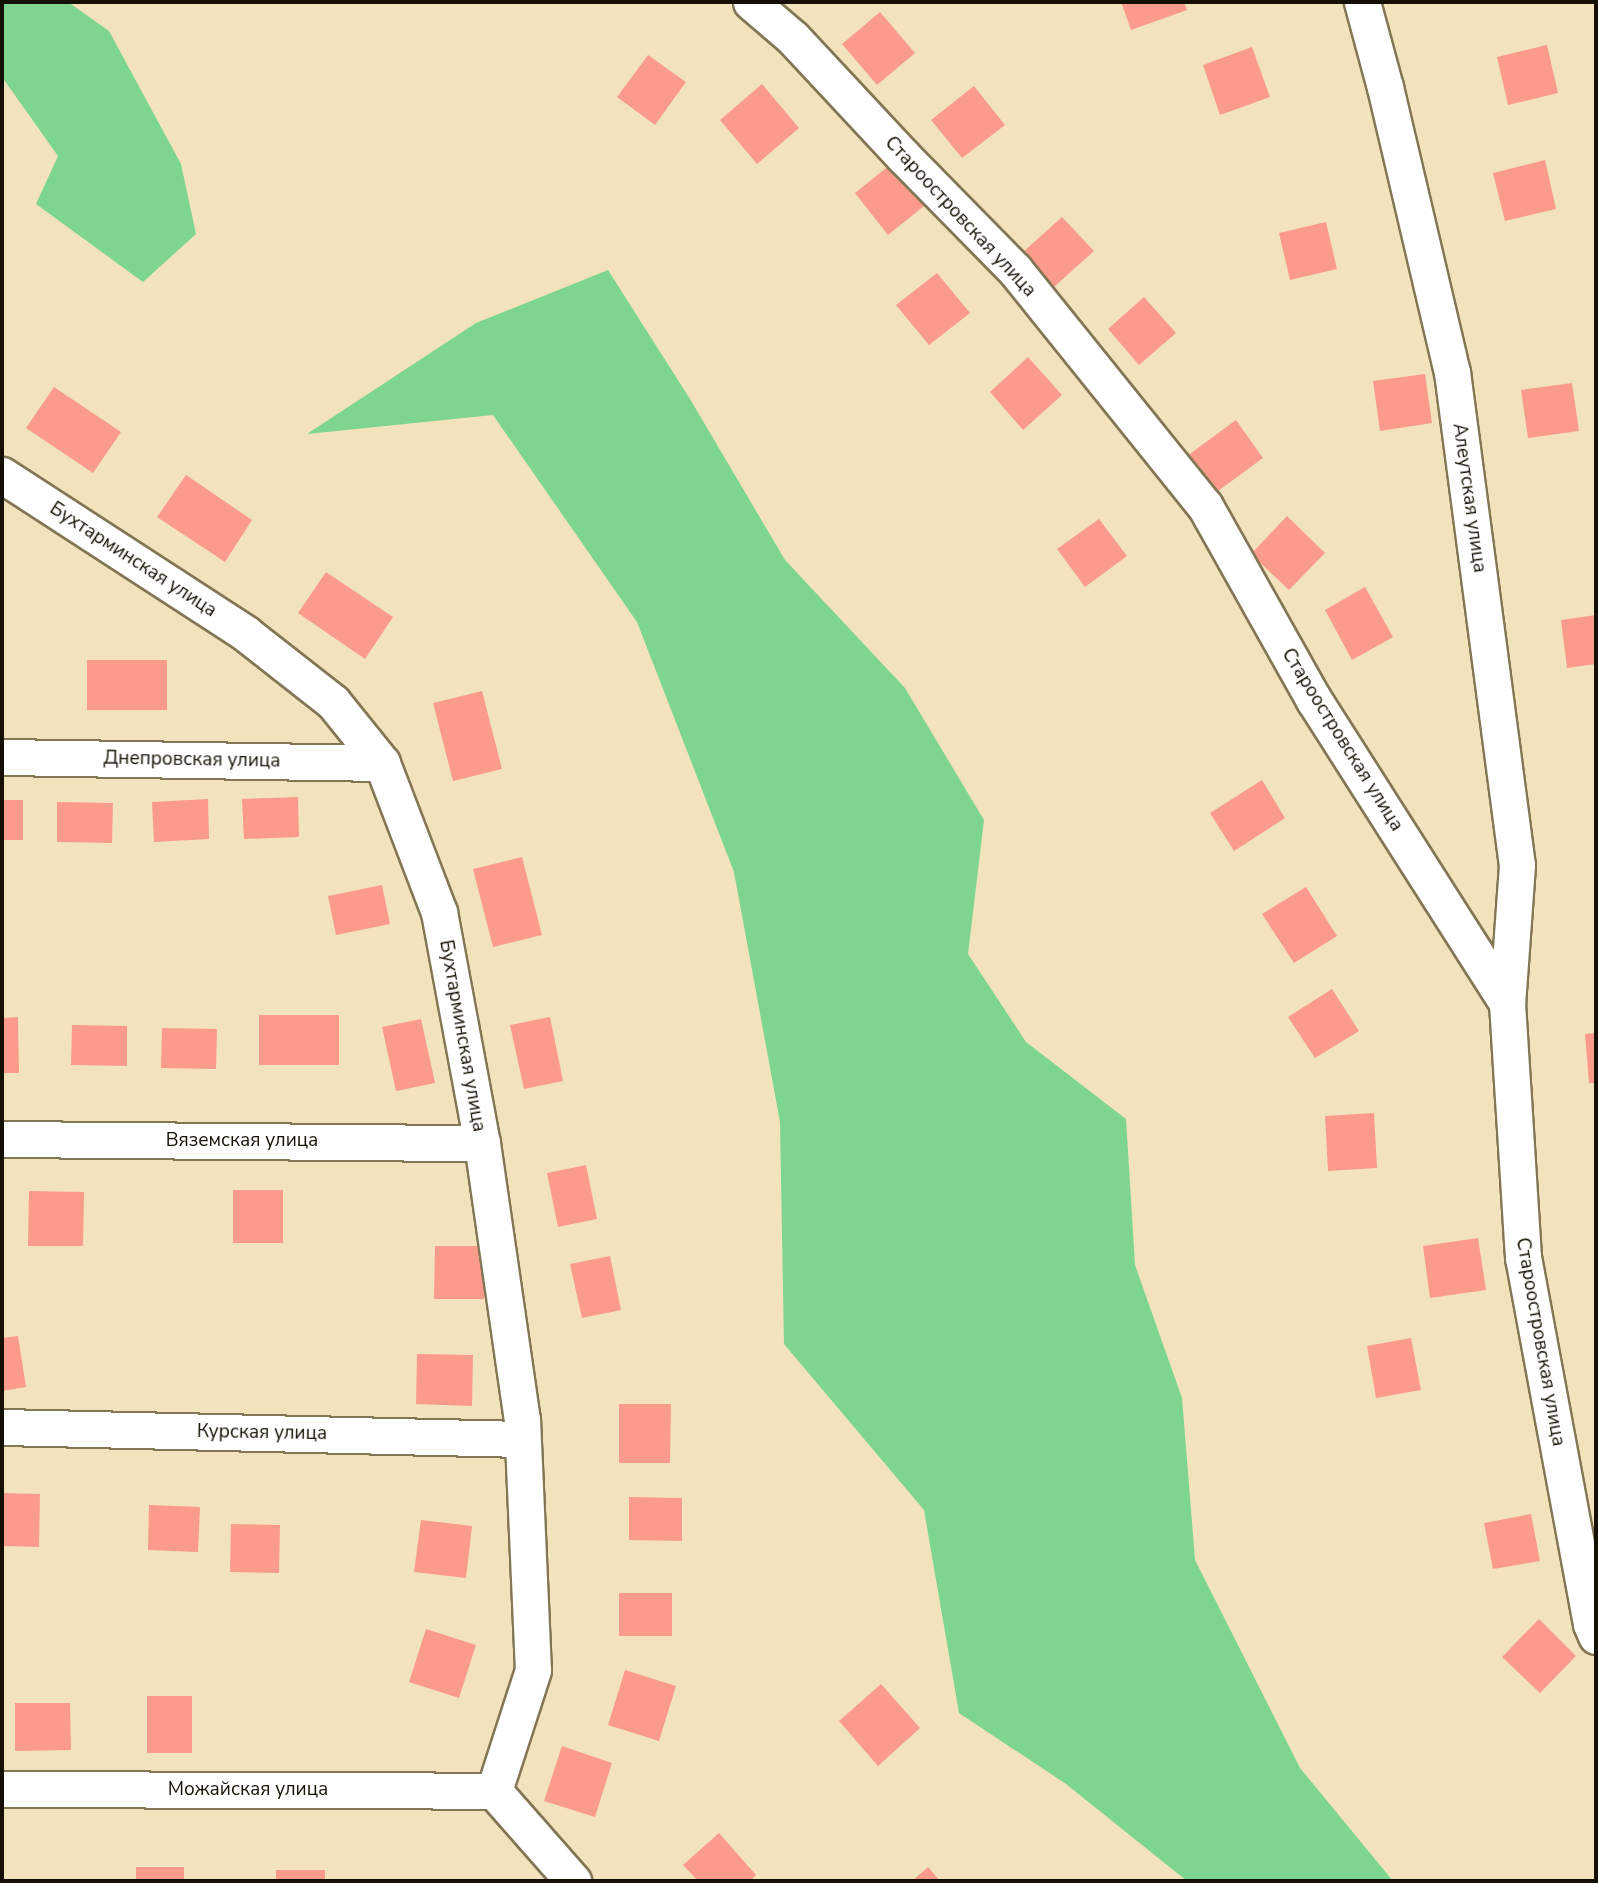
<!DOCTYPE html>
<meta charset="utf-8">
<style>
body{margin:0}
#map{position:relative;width:1598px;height:1883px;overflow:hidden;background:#f2e3bd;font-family:"Nunito Sans",sans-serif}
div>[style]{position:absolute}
.green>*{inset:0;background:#7dd590}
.building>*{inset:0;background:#fa9b8c}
.roads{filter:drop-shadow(2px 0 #837654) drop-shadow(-2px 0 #837654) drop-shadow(0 2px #837654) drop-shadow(0 -2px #837654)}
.street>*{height:35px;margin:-17.5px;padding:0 17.5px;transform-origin:17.5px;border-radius:17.5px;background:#fff}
span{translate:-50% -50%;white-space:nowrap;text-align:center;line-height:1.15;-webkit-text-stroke:7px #fff;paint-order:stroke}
.street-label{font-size:19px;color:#151004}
.frame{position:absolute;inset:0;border:4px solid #151004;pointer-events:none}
</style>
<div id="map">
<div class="green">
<div style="clip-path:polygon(2px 2px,68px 2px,109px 31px,181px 164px,196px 234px,143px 282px,36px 204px,58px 156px,2px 77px)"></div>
<div style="clip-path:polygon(608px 270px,690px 399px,785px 560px,905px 688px,984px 820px,968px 954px,1026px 1042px,1126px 1119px,1135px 1265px,1182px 1398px,1195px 1560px,1300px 1768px,1393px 1881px,1187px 1881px,1066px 1784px,959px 1713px,924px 1510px,784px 1344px,780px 1122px,734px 872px,637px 622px,493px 415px,307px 434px,476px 323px)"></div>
</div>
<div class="building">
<div style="clip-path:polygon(1121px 2px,1184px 2px,1187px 10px,1131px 30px)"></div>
<div style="clip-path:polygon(880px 12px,915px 53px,877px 85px,842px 44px)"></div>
<div style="clip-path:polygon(1547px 45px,1558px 93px,1508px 105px,1497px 57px)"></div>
<div style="clip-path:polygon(1252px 47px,1270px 97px,1220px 115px,1203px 65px)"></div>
<div style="clip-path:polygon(648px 55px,686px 82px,655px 125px,617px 97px)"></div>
<div style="clip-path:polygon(762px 84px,799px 128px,757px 164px,720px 120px)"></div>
<div style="clip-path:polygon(974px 86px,1005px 125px,962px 158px,931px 120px)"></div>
<div style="clip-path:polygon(1545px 160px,1556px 209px,1505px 221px,1493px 173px)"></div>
<div style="clip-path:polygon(891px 164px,924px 206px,888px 235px,855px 193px)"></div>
<div style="clip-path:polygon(1062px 217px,1094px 251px,1054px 287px,1023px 252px)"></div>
<div style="clip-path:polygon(1326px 222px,1337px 269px,1290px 280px,1279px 233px)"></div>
<div style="clip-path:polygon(937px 273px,970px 313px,929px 345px,896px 305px)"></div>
<div style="clip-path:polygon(1144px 297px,1176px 333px,1139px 365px,1108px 329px)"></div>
<div style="clip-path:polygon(1028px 357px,1062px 395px,1023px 430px,990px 392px)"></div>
<div style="clip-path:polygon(1425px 374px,1432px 423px,1380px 431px,1373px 381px)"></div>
<div style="clip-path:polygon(1572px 383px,1579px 431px,1528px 438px,1521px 390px)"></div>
<div style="clip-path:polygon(54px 387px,121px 432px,93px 473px,26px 428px)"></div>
<div style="clip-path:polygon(1236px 420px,1263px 458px,1214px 494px,1187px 456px)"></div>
<div style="clip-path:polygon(186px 475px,252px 520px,225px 562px,157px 517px)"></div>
<div style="clip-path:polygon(1287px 516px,1325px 553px,1289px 590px,1251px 554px)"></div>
<div style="clip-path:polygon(1099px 519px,1127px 556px,1085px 587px,1057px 549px)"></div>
<div style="clip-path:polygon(326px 572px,393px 617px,365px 659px,298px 613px)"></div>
<div style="clip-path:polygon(1365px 587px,1393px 637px,1352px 660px,1325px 610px)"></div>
<div style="clip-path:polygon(1596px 615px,1596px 664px,1567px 668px,1561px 620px)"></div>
<div style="clip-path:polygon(87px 660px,167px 660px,167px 710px,87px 710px)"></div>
<div style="clip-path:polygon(482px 691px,502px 769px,453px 781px,433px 703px)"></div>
<div style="clip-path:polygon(1262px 780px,1285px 818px,1234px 851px,1210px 813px)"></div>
<div style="clip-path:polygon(298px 797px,299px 837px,244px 839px,242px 799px)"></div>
<div style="clip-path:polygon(208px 799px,209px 839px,154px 842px,152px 802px)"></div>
<div style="clip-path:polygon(2px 800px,23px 800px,23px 840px,2px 840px)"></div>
<div style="clip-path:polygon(57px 802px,113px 803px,112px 843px,57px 842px)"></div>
<div style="clip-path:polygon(522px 857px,542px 935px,493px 947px,473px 869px)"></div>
<div style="clip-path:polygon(382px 885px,390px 924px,336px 935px,328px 896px)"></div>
<div style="clip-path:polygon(1306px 887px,1337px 936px,1294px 963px,1262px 914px)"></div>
<div style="clip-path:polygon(1332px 989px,1359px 1031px,1315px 1058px,1288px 1017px)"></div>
<div style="clip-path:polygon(259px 1015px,339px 1015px,339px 1065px,259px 1065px)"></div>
<div style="clip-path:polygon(18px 1017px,19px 1073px,2px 1073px,2px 1018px)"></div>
<div style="clip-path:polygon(550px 1017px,563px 1081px,524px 1089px,510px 1025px)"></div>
<div style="clip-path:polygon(421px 1019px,435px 1083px,396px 1091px,382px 1027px)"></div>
<div style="clip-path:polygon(72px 1025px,127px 1026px,127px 1066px,71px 1065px)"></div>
<div style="clip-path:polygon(162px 1028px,217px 1029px,216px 1069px,161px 1068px)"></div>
<div style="clip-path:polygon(1596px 1033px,1596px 1083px,1589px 1083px,1585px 1034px)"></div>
<div style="clip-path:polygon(1374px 1113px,1377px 1168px,1328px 1171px,1325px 1116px)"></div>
<div style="clip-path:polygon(586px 1165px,597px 1219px,558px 1227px,547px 1173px)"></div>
<div style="clip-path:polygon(233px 1190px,283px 1190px,283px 1243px,233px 1243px)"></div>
<div style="clip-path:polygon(29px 1191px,84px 1192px,83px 1246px,28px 1246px)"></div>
<div style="clip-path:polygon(1478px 1238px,1486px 1290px,1430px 1298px,1423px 1246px)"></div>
<div style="clip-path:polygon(435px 1246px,484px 1246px,484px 1299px,434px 1299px)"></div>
<div style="clip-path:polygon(610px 1256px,621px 1310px,582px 1318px,570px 1264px)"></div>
<div style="clip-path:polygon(18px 1336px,26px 1387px,2px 1391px,2px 1338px)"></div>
<div style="clip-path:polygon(1411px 1338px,1421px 1390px,1376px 1398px,1367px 1346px)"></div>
<div style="clip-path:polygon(417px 1354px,473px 1355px,472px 1406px,416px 1404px)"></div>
<div style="clip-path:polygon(619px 1404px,671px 1404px,670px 1463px,619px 1463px)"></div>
<div style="clip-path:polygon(2px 1493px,40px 1494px,39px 1547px,2px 1546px)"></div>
<div style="clip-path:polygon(629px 1497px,682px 1498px,682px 1541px,629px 1540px)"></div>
<div style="clip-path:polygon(149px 1505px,200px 1507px,198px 1552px,148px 1550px)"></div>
<div style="clip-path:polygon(1531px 1514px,1540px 1561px,1493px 1569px,1484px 1523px)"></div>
<div style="clip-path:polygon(421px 1520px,472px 1526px,466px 1578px,414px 1572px)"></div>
<div style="clip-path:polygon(231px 1524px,280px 1525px,279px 1573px,230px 1572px)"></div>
<div style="clip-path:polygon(619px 1593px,672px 1593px,672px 1636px,619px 1636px)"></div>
<div style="clip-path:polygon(1539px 1619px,1576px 1656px,1540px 1693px,1502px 1657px)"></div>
<div style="clip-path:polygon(426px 1629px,476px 1645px,459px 1698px,409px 1682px)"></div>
<div style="clip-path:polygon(625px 1670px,676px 1686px,659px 1741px,608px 1725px)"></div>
<div style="clip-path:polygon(881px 1684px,920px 1728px,878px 1766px,839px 1721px)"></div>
<div style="clip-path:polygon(147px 1696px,192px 1696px,192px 1753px,147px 1753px)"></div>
<div style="clip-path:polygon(15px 1703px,70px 1703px,71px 1750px,15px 1751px)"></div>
<div style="clip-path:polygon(562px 1746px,612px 1763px,595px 1817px,544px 1801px)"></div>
<div style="clip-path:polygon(719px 1833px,756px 1875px,750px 1881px,698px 1881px,683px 1865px)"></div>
<div style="clip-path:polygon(136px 1867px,184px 1867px,184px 1881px,136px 1881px)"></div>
<div style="clip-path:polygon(928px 1867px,940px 1881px,912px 1881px)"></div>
<div style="clip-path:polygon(276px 1870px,325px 1870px,325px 1881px,276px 1881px)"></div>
<div style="clip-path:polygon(378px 1879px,410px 1879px,410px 1881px,378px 1881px)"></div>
</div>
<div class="roads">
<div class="street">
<div style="left:751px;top:2px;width:55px;rotate:40.6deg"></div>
<div style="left:793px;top:38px;width:163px;rotate:47deg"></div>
<div style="left:904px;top:157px;width:158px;rotate:45.5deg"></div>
<div style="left:1015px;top:270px;width:303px;rotate:51.2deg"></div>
<div style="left:1205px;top:506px;width:223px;rotate:60.7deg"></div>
<div style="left:1314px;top:700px;width:359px;rotate:57.5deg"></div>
<div style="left:1507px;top:1003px;width:255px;rotate:86.4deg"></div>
<div style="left:1523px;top:1257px;width:373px;rotate:79.5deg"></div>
<div style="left:1591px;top:1624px;width:13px;rotate:67deg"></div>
<div style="left:1362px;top:2px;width:88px;rotate:74.9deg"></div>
<div style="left:1385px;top:87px;width:293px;rotate:76.8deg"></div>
<div style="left:1452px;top:372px;width:497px;rotate:82.5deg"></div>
<div style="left:1517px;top:865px;width:138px;rotate:94.1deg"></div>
<div style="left:2px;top:475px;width:290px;rotate:33deg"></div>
<div style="left:245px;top:633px;width:112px;rotate:38.1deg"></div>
<div style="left:333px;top:702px;width:78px;rotate:51.2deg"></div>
<div style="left:382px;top:763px;width:160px;rotate:69.1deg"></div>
<div style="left:439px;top:912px;width:235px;rotate:79.5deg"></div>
<div style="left:482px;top:1143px;width:279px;rotate:81.8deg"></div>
<div style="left:522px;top:1419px;width:251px;rotate:87.5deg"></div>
<div style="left:533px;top:1670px;width:127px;rotate:107.9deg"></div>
<div style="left:2px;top:757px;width:380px;rotate:0.9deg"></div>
<div style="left:2px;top:1139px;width:480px;rotate:0.5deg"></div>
<div style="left:2px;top:1427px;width:520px;rotate:1.32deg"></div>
<div style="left:2px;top:1789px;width:492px;rotate:0.2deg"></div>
<div style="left:494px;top:1791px;width:120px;rotate:48.7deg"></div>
</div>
</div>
<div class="street-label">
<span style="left:960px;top:217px;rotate:47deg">Староостровская улица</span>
<span style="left:1469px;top:498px;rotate:82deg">Алеутская улица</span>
<span style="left:133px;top:560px;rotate:33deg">Бухтарминская улица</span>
<span style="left:1342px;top:740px;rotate:58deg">Староостровская улица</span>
<span style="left:192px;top:760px;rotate:1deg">Днепровская улица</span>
<span style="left:462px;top:1036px;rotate:80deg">Бухтарминская улица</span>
<span style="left:242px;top:1141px">Вяземская улица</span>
<span style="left:1540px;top:1342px;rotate:80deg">Староостровская улица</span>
<span style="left:262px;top:1433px;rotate:1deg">Курская улица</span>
<span style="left:248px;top:1790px">Можайская улица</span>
</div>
<div class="frame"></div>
</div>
